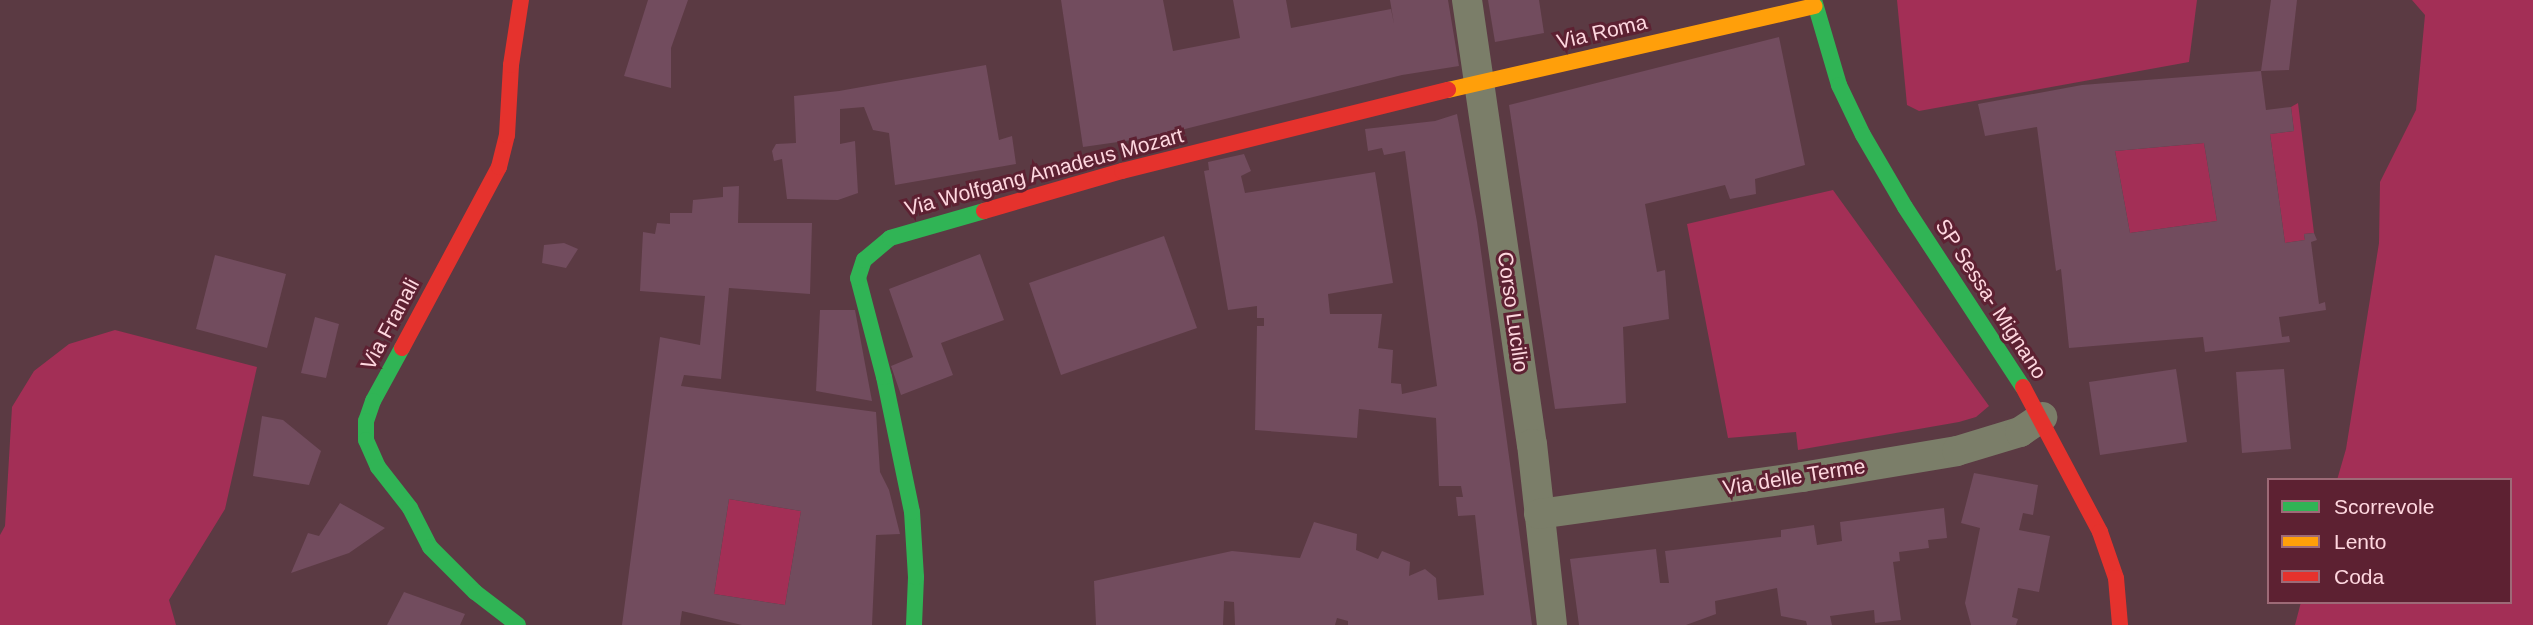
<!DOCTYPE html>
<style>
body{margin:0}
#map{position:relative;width:2533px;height:625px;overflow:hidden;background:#5b3a43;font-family:Helvetica,sans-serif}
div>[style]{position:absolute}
.green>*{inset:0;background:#a32f56}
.building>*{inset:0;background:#724c5e}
.street>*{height:30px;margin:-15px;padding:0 15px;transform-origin:15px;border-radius:15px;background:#7b7e69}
.fast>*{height:16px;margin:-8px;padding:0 8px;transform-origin:8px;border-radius:8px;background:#30b455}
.slow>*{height:16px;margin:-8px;padding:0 8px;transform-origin:8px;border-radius:8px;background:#ff9f0a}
.jam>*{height:16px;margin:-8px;padding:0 8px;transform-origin:8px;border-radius:8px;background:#e5322d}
span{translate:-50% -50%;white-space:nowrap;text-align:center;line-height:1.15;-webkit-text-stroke:6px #5d2132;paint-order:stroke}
.street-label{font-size:21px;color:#fed7df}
.legend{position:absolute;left:2267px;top:478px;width:245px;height:126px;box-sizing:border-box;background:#5d2132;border:2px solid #9d6a77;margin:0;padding:9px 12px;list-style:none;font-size:21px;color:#fed7df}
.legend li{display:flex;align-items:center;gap:14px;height:35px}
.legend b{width:35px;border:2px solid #9d6a77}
</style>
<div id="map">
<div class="green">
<div style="clip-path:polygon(1897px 0,2197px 0,2189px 62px,1919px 111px,1907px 105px)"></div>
<div style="clip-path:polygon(2412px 0,2533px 0,2533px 625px,2295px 625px,2301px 602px,2510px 602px,2510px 480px,2337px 480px,2346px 449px,2379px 243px,2380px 182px,2416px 110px,2425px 15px)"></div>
<div style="clip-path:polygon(2298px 103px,2314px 233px,2304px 234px,2305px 240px,2285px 243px,2270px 134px,2294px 131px,2291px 107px)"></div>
<div style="clip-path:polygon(2204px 143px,2217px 221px,2130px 233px,2115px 151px)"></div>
<div style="clip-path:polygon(1833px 190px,1989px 406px,1976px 417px,1959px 422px,1798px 450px,1796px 432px,1728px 438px,1687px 224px)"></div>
<div style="clip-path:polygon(115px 330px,257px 367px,225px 509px,169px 600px,176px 625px,0 625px,0 535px,5px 526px,12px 407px,34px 371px,69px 344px)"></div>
<div style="clip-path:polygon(729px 499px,801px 511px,785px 605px,714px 594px)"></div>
</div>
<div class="building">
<div style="clip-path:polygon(648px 0,688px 0,671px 48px,671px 88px,624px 76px)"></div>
<div style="clip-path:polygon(1061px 0,1163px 0,1173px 51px,1240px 38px,1233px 0,1286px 0,1291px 28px,1391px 9px,1394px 24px,1390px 0,1448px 0,1459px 66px,1402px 75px,1153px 137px,1083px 147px)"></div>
<div style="clip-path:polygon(1488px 0,1539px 0,1544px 33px,1495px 42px)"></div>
<div style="clip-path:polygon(2271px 0,2297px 0,2289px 70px,2261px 71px)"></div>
<div style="clip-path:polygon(1779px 37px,1805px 165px,1755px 179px,1756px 194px,1730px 199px,1725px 185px,1645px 204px,1657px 272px,1665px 270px,1669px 319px,1623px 327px,1626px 403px,1555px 409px,1509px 105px)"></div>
<div style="clip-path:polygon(986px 65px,999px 140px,1012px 136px,1016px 164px,895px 185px,889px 133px,873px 130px,864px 107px,840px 109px,840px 144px,855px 141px,858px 193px,838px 200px,787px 199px,782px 159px,774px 161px,772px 151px,776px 144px,796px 143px,794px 96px,839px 91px)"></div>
<div style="clip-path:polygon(evenodd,2261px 71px,2266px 110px,2291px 107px,2294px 131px,2270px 134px,2285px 243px,2305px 240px,2304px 234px,2314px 233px,2317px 240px,2311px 242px,2319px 304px,2325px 302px,2326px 310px,2279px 317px,2282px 337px,2289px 336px,2290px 342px,2205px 352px,2203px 337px,2069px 348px,2061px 269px,2056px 271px,2037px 127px,1985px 136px,1978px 104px,2082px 85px,2261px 71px,2204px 143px,2217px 221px,2130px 233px,2115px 151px,2204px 143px)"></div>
<div style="clip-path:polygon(1457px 114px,1477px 222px,1532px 625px,1348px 625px,1348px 621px,1337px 618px,1335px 625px,1235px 625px,1234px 602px,1224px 601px,1223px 625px,1096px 625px,1094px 581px,1232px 551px,1300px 558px,1314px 522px,1357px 534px,1356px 550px,1378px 559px,1382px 551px,1410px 562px,1409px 576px,1425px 569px,1436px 578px,1438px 600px,1484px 595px,1475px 515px,1458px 516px,1456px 497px,1463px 497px,1461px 486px,1439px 486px,1436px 418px,1359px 409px,1357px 438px,1255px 430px,1257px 326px,1264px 326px,1264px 318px,1257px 318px,1257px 306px,1228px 310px,1204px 171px,1209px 170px,1208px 162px,1244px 154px,1251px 171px,1241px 176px,1245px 193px,1375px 172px,1393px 283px,1328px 294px,1330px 314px,1382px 314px,1378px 348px,1393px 350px,1391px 383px,1401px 384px,1402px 394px,1437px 386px,1405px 151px,1384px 155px,1382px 148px,1368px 151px,1365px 129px,1435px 121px)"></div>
<div style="clip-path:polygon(evenodd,739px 186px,738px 223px,812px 223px,810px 294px,729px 288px,721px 379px,684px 375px,681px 386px,876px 412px,880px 472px,889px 490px,900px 534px,876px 535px,872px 625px,742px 625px,682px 611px,680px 625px,622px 625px,660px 337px,700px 345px,705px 296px,640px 291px,643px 232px,655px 234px,657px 223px,670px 224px,670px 213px,692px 213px,693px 200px,723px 197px,723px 187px,739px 186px,729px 499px,801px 511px,785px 605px,714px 594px,729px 499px)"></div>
<div style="clip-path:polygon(1164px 236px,1197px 328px,1061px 375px,1029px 283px)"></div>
<div style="clip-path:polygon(564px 243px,578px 249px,566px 268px,542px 263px,544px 245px)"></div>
<div style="clip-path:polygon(980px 254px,1004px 320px,941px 343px,953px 375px,901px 395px,891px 366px,913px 357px,889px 289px)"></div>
<div style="clip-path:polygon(215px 255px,286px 274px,267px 348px,196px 329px)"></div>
<div style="clip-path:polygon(820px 310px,855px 310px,872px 401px,816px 391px)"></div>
<div style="clip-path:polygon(315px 317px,339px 324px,326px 378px,301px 373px)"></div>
<div style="clip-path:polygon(2176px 369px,2187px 442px,2100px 455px,2089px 382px)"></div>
<div style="clip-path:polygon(2284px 369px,2291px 449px,2242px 453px,2236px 372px)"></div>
<div style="clip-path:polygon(262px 416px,283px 420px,321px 451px,309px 485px,253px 476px)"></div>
<div style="clip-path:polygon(1974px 473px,2038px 485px,2033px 515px,2023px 513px,2019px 530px,2050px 536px,2039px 592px,2018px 588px,2012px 617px,2018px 619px,2016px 625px,1971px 625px,1965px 603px,1980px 528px,1961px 523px)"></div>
<div style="clip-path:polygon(340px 503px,385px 528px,349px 553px,291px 573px,308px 533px,319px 536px)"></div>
<div style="clip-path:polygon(1944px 508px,1947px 538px,1928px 540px,1929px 548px,1899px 552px,1900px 561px,1893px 562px,1901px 620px,1875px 623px,1874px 610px,1830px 616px,1832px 625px,1807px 625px,1806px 621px,1781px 616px,1777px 588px,1715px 601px,1716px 614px,1686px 625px,1579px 625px,1570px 559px,1656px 549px,1660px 583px,1669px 583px,1665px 551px,1781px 537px,1781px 530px,1814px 525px,1817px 545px,1842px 541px,1840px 522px)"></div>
<div style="clip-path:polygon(404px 592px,465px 614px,460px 625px,387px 625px)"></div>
</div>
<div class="street">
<div style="left:1467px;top:0;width:449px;rotate:81.7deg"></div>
<div style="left:1532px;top:444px;width:182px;rotate:83.7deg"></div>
<div style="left:1539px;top:514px;width:266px;rotate:-8deg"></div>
<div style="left:1802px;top:477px;width:157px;rotate:-9.5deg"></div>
<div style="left:1957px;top:451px;width:66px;rotate:-16.8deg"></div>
<div style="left:2020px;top:432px;width:27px;rotate:-34deg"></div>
</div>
<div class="fast">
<div style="left:1814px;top:0;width:89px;rotate:73.6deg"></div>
<div style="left:1839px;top:85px;width:55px;rotate:64.4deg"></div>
<div style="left:1863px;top:135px;width:83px;rotate:59.7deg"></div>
<div style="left:1905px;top:207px;width:215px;rotate:56.8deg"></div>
<div style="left:402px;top:348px;width:60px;rotate:118.7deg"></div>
<div style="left:373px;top:401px;width:21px;rotate:109deg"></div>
<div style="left:366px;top:421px;width:19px;rotate:90deg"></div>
<div style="left:366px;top:440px;width:30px;rotate:66deg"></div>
<div style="left:378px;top:467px;width:52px;rotate:52deg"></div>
<div style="left:410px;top:508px;width:44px;rotate:62.9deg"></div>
<div style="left:430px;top:547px;width:64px;rotate:45deg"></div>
<div style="left:475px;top:592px;width:54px;rotate:37.5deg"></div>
<div style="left:914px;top:625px;width:48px;rotate:-87.6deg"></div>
<div style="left:916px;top:577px;width:65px;rotate:-93.5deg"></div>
<div style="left:912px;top:512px;width:138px;rotate:-101.7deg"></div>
<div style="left:884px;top:377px;width:102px;rotate:-104.7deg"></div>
<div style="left:858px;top:278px;width:19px;rotate:-72deg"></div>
<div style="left:864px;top:260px;width:34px;rotate:-40deg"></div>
<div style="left:890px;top:238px;width:98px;rotate:-16deg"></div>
</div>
<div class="slow">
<div style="left:1448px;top:90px;width:376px;rotate:-12.9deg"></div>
</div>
<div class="jam">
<div style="left:984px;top:211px;width:144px;rotate:-16.2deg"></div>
<div style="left:1122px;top:171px;width:336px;rotate:-14deg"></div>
<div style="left:402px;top:348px;width:205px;rotate:-61.8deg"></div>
<div style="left:499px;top:167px;width:33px;rotate:-76deg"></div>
<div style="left:507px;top:135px;width:70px;rotate:-86.7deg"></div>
<div style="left:511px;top:65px;width:66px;rotate:-81.3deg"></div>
<div style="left:2023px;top:387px;width:164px;rotate:62deg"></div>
<div style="left:2100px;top:532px;width:49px;rotate:70.8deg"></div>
<div style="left:2116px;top:578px;width:47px;rotate:85.1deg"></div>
</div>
<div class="street-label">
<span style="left:1602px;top:32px;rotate:-13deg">Via Roma</span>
<span style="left:1044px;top:172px;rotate:-15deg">Via Wolfgang Amadeus Mozart</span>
<span style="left:1991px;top:299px;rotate:57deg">SP Sessa- Mignano</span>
<span style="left:1513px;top:312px;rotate:82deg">Corso Lucilio</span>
<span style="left:390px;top:324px;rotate:-62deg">Via Franali</span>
<span style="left:1794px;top:477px;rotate:-9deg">Via delle Terme</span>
</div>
<ul class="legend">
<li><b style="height:9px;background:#30b455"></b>Scorrevole</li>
<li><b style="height:9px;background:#ff9f0a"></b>Lento</li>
<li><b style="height:9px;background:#e5322d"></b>Coda</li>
</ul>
</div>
